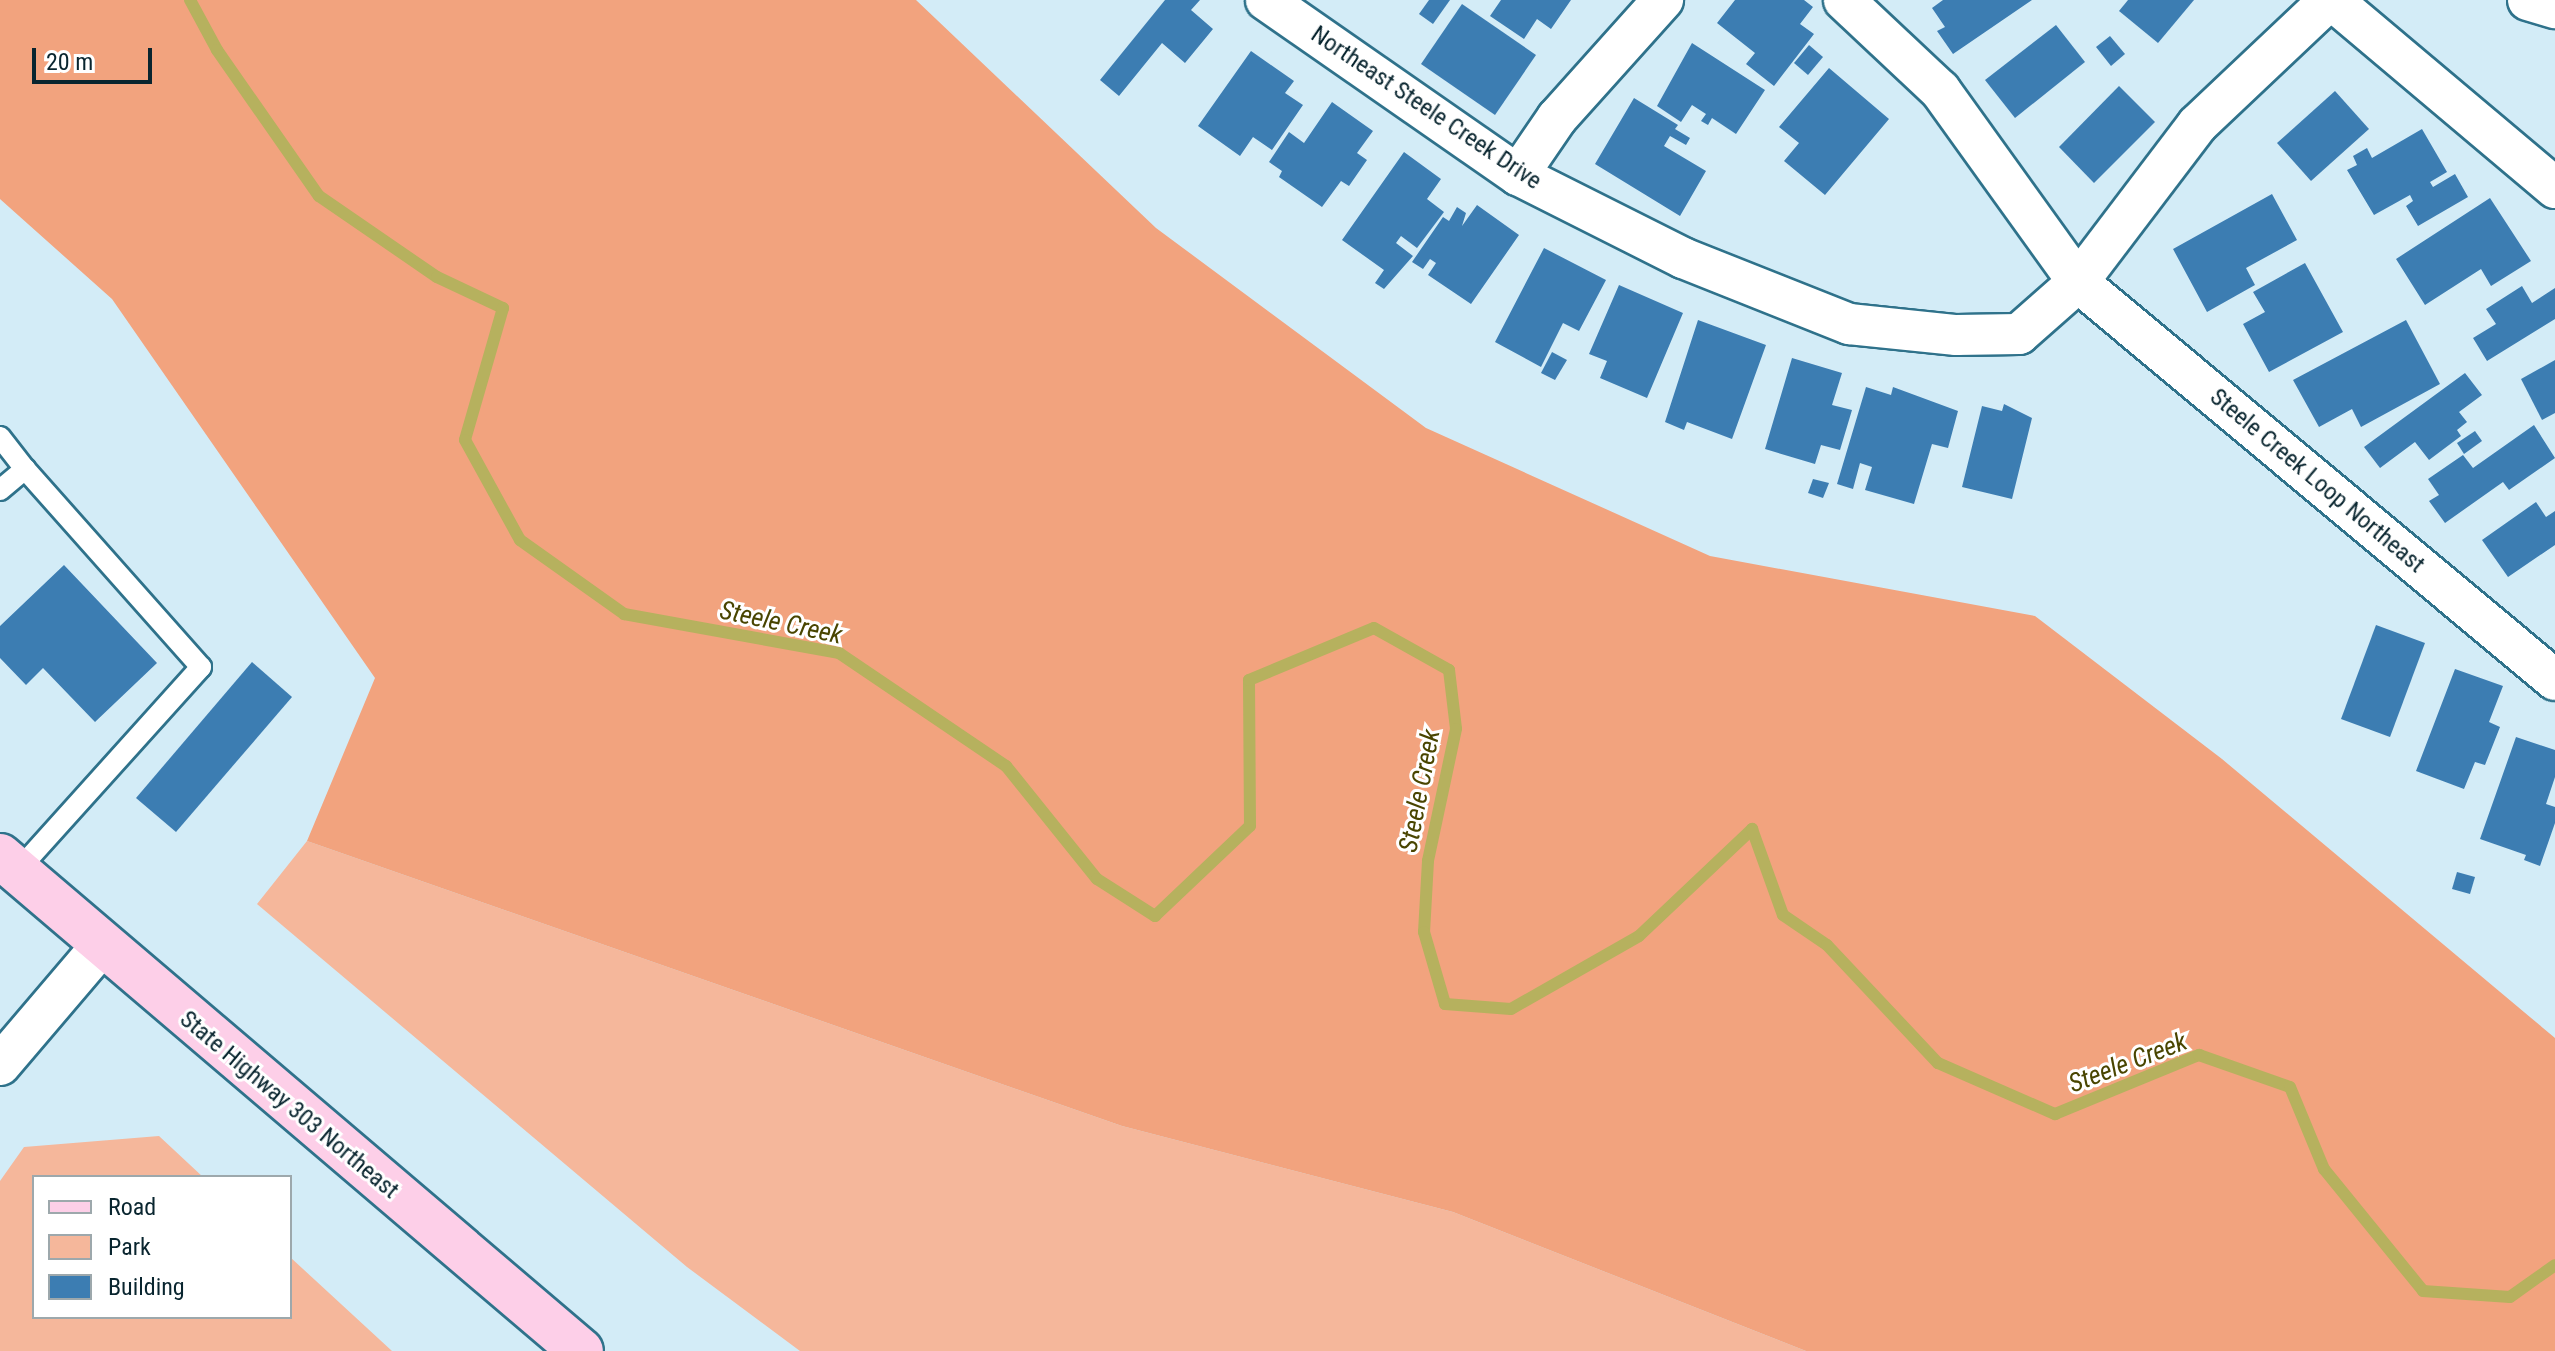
<!DOCTYPE html>
<style>
body{margin:0}
#map{position:relative;width:2555px;height:1351px;overflow:hidden;background:#d3ecf7;font-family:"Roboto Condensed",sans-serif}
div>[style]{position:absolute}
.green>*{inset:0;background:#f5b79b}
.forest>*{inset:0;background:#f2a37e}
.stream>*{height:12px;margin:-6px;padding:0 6px;transform-origin:6px;border-radius:6px;background:#b6b15e}
.building>*{inset:0;background:#3c7db2}
.roads{filter:drop-shadow(2px 0 #2f728b) drop-shadow(-2px 0 #2f728b) drop-shadow(0 2px #2f728b) drop-shadow(0 -2px #2f728b)}
.lane>*{height:20px;margin:-10px;padding:0 10px;transform-origin:10px;border-radius:10px;background:#fff}
.street>*{height:40px;margin:-20px;padding:0 20px;transform-origin:20px;border-radius:20px;background:#fff}
.primary>*{height:44px;margin:-22px;padding:0 22px;transform-origin:22px;border-radius:22px;background:#fdcfe8}
span{translate:-50% -50%;white-space:nowrap;text-align:center;line-height:1.15;-webkit-text-stroke:6px #fff;paint-order:stroke}
.street-label{font-size:24px;color:#09252f}
.water-label{font-size:26px;color:#494500;font-style:italic}
.legend{position:absolute;left:32px;top:1175px;width:260px;height:144px;box-sizing:border-box;background:#fff;border:2px solid #9da8ac;margin:0;padding:10px 14px;list-style:none;font-size:24px;color:#09252f}
.legend li{display:flex;align-items:center;gap:16px;height:40px}
.legend b{width:40px;border:2px solid #9da8ac}
.scale{position:absolute;left:32px;top:48px;width:120px;height:36px;box-sizing:border-box;border:4px solid #09252f;border-top:0;padding-left:10px;font-size:24px;line-height:28px;white-space:nowrap;color:#09252f;-webkit-text-stroke:6px #fff;paint-order:stroke}
</style>
<div id="map">
<div class="green">
<div style="clip-path:polygon(307px 841px,1122px 1126px,1453px 1212px,1806px 1351px,800px 1351px,687px 1267px,257px 904px)"></div>
<div style="clip-path:polygon(159px 1136px,203px 1177px,34px 1177px,34px 1317px,290px 1317px,290px 1257px,392px 1351px,0 1351px,0 1181px,24px 1147px)"></div>
</div>
<div class="forest">
<div style="clip-path:polygon(0 0,916px 0,1156px 228px,1426px 428px,1710px 556px,2035px 616px,2222px 759px,2555px 1038px,2555px 1351px,1806px 1351px,1453px 1212px,1122px 1126px,307px 841px,375px 678px,112px 299px,0 199px)"></div>
</div>
<div class="stream">
<div style="left:190px;top:0;width:57px;rotate:61.6deg"></div>
<div style="left:217px;top:50px;width:178px;rotate:55.1deg"></div>
<div style="left:319px;top:196px;width:143px;rotate:34.5deg"></div>
<div style="left:437px;top:277px;width:73px;rotate:25.2deg"></div>
<div style="left:503px;top:308px;width:137px;rotate:106.1deg"></div>
<div style="left:465px;top:440px;width:114px;rotate:61.2deg"></div>
<div style="left:520px;top:540px;width:128px;rotate:35.4deg"></div>
<div style="left:624px;top:614px;width:219px;rotate:10.3deg"></div>
<div style="left:839px;top:653px;width:202px;rotate:34.1deg"></div>
<div style="left:1006px;top:766px;width:145px;rotate:51.2deg"></div>
<div style="left:1097px;top:879px;width:69px;rotate:32.5deg"></div>
<div style="left:1155px;top:916px;width:131px;rotate:-43.5deg"></div>
<div style="left:1250px;top:826px;width:146px;rotate:-90.4deg"></div>
<div style="left:1249px;top:680px;width:135px;rotate:-22.6deg"></div>
<div style="left:1374px;top:628px;width:86px;rotate:29.2deg"></div>
<div style="left:1449px;top:670px;width:59px;rotate:83.2deg"></div>
<div style="left:1456px;top:729px;width:135px;rotate:102deg"></div>
<div style="left:1428px;top:861px;width:71px;rotate:93.2deg"></div>
<div style="left:1424px;top:932px;width:75px;rotate:73.7deg"></div>
<div style="left:1445px;top:1004px;width:66px;rotate:4.3deg"></div>
<div style="left:1511px;top:1009px;width:147px;rotate:-29.7deg"></div>
<div style="left:1639px;top:936px;width:156px;rotate:-43.4deg"></div>
<div style="left:1752px;top:829px;width:91px;rotate:70.2deg"></div>
<div style="left:1783px;top:915px;width:53px;rotate:34.3deg"></div>
<div style="left:1827px;top:945px;width:162px;rotate:46.8deg"></div>
<div style="left:1938px;top:1063px;width:128px;rotate:23.6deg"></div>
<div style="left:2055px;top:1114px;width:156px;rotate:-22.3deg"></div>
<div style="left:2199px;top:1055px;width:96px;rotate:19.4deg"></div>
<div style="left:2290px;top:1087px;width:89px;rotate:67.5deg"></div>
<div style="left:2324px;top:1169px;width:157px;rotate:50.9deg"></div>
<div style="left:2423px;top:1291px;width:87px;rotate:3.9deg"></div>
<div style="left:2510px;top:1297px;width:55px;rotate:-35.4deg"></div>
</div>
<div class="building">
<div style="clip-path:polygon(1165px 0,1200px 0,1191px 10px,1213px 29px,1185px 63px,1162px 43px,1119px 96px,1100px 80px)"></div>
<div style="clip-path:polygon(1429px 0,1450px 0,1433px 24px,1419px 14px)"></div>
<div style="clip-path:polygon(1501px 0,1571px 0,1551px 29px,1537px 19px,1524px 39px,1490px 16px)"></div>
<div style="clip-path:polygon(1735px 0,1804px 0,1813px 7px,1800px 24px,1814px 34px,1774px 86px,1746px 64px,1755px 53px,1717px 23px)"></div>
<div style="clip-path:polygon(1943px 0,2032px 0,1953px 54px,1937px 31px,1945px 27px,1932px 8px)"></div>
<div style="clip-path:polygon(2128px 0,2194px 0,2158px 43px,2119px 11px)"></div>
<div style="clip-path:polygon(1462px 4px,1536px 55px,1495px 115px,1421px 64px)"></div>
<div style="clip-path:polygon(2056px 25px,2085px 62px,2015px 118px,1985px 80px)"></div>
<div style="clip-path:polygon(2110px 36px,2125px 54px,2111px 66px,2096px 47px)"></div>
<div style="clip-path:polygon(1692px 43px,1765px 90px,1736px 134px,1712px 118px,1708px 125px,1701px 121px,1706px 114px,1692px 105px,1681px 122px,1657px 106px)"></div>
<div style="clip-path:polygon(1809px 45px,1823px 57px,1808px 75px,1794px 63px)"></div>
<div style="clip-path:polygon(1251px 51px,1294px 81px,1285px 93px,1303px 105px,1272px 150px,1253px 137px,1240px 156px,1198px 126px)"></div>
<div style="clip-path:polygon(1829px 68px,1889px 119px,1825px 195px,1784px 161px,1799px 143px,1779px 127px)"></div>
<div style="clip-path:polygon(2119px 86px,2155px 122px,2094px 183px,2059px 147px)"></div>
<div style="clip-path:polygon(2335px 91px,2369px 129px,2311px 181px,2277px 143px)"></div>
<div style="clip-path:polygon(1634px 98px,1678px 125px,1675px 129px,1690px 138px,1686px 145px,1670px 136px,1664px 146px,1706px 171px,1680px 216px,1595px 164px)"></div>
<div style="clip-path:polygon(1332px 102px,1373px 131px,1357px 153px,1367px 160px,1349px 186px,1341px 181px,1322px 207px,1279px 177px,1282px 171px,1269px 162px,1289px 132px,1304px 143px)"></div>
<div style="clip-path:polygon(2422px 129px,2447px 172px,2430px 182px,2433px 187px,2455px 174px,2468px 197px,2418px 226px,2406px 206px,2413px 201px,2410px 195px,2374px 215px,2347px 170px,2357px 165px,2353px 156px,2367px 148px,2372px 158px)"></div>
<div style="clip-path:polygon(1404px 152px,1441px 179px,1427px 199px,1444px 212px,1417px 248px,1401px 236px,1396px 243px,1413px 256px,1384px 289px,1375px 283px,1384px 270px,1342px 240px)"></div>
<div style="clip-path:polygon(2272px 194px,2297px 240px,2246px 268px,2255px 285px,2207px 312px,2173px 249px)"></div>
<div style="clip-path:polygon(2490px 198px,2531px 261px,2491px 286px,2481px 269px,2425px 305px,2396px 259px)"></div>
<div style="clip-path:polygon(1477px 205px,1519px 235px,1471px 304px,1428px 275px,1436px 263px,1430px 259px,1423px 269px,1412px 262px,1443px 217px,1449px 221px,1457px 207px,1466px 213px,1462px 226px)"></div>
<div style="clip-path:polygon(1544px 248px,1606px 280px,1579px 331px,1563px 323px,1541px 367px,1495px 342px)"></div>
<div style="clip-path:polygon(2305px 263px,2343px 332px,2269px 372px,2243px 324px,2265px 312px,2253px 292px)"></div>
<div style="clip-path:polygon(1619px 285px,1683px 313px,1647px 398px,1600px 378px,1607px 361px,1589px 354px)"></div>
<div style="clip-path:polygon(2522px 286px,2532px 303px,2555px 288px,2555px 319px,2487px 361px,2473px 338px,2496px 324px,2486px 309px)"></div>
<div style="clip-path:polygon(1698px 320px,1766px 345px,1732px 439px,1687px 422px,1684px 430px,1665px 422px)"></div>
<div style="clip-path:polygon(2406px 320px,2440px 384px,2361px 427px,2352px 409px,2319px 427px,2293px 380px)"></div>
<div style="clip-path:polygon(1552px 352px,1567px 360px,1555px 380px,1541px 373px)"></div>
<div style="clip-path:polygon(1792px 358px,1842px 373px,1832px 405px,1852px 410px,1840px 450px,1821px 445px,1815px 464px,1765px 449px)"></div>
<div style="clip-path:polygon(2555px 360px,2555px 413px,2542px 420px,2521px 379px)"></div>
<div style="clip-path:polygon(2465px 373px,2482px 395px,2459px 412px,2467px 422px,2457px 430px,2461px 436px,2429px 460px,2415px 442px,2380px 468px,2364px 447px)"></div>
<div style="clip-path:polygon(1866px 387px,1891px 395px,1893px 387px,1958px 411px,1948px 448px,1932px 444px,1914px 504px,1865px 490px,1872px 467px,1860px 463px,1853px 489px,1837px 484px)"></div>
<div style="clip-path:polygon(2004px 404px,2032px 418px,2012px 499px,1962px 487px,1982px 406px,2002px 411px)"></div>
<div style="clip-path:polygon(2534px 425px,2555px 458px,2509px 490px,2503px 482px,2445px 523px,2429px 501px,2439px 495px,2428px 479px,2463px 455px,2473px 468px)"></div>
<div style="clip-path:polygon(2475px 431px,2482px 441px,2464px 454px,2457px 443px)"></div>
<div style="clip-path:polygon(1813px 479px,1829px 483px,1823px 498px,1808px 493px)"></div>
<div style="clip-path:polygon(2536px 502px,2546px 517px,2555px 511px,2555px 545px,2508px 577px,2482px 540px)"></div>
<div style="clip-path:polygon(64px 565px,157px 663px,95px 722px,43px 668px,26px 685px,0 658px,0 626px)"></div>
<div style="clip-path:polygon(2376px 625px,2425px 643px,2390px 737px,2341px 719px)"></div>
<div style="clip-path:polygon(252px 662px,292px 697px,176px 832px,136px 798px)"></div>
<div style="clip-path:polygon(2455px 669px,2503px 686px,2489px 722px,2500px 727px,2485px 765px,2475px 762px,2464px 789px,2416px 771px)"></div>
<div style="clip-path:polygon(2516px 737px,2555px 750px,2555px 777px,2546px 804px,2555px 807px,2555px 823px,2540px 866px,2524px 860px,2526px 855px,2480px 839px)"></div>
<div style="clip-path:polygon(2457px 872px,2475px 877px,2470px 894px,2452px 889px)"></div>
</div>
<div class="roads">
<div class="lane">
<div style="left:0;top:437px;width:41px;rotate:52deg"></div>
<div style="left:0;top:490px;width:33px;rotate:-40deg"></div>
<div style="left:25px;top:469px;width:265px;rotate:48.4deg"></div>
<div style="left:201px;top:667px;width:275px;rotate:132deg"></div>
</div>
<div class="street">
<div style="left:1266px;top:0;width:307px;rotate:34.8deg"></div>
<div style="left:1518px;top:175px;width:185px;rotate:26.7deg"></div>
<div style="left:1683px;top:258px;width:179px;rotate:21.7deg"></div>
<div style="left:1849px;top:324px;width:108px;rotate:5.9deg"></div>
<div style="left:1956px;top:335px;width:63px;rotate:-0.9deg"></div>
<div style="left:2019px;top:334px;width:79px;rotate:-41.4deg"></div>
<div style="left:2078px;top:282px;width:197px;rotate:-52.8deg"></div>
<div style="left:2197px;top:125px;width:182px;rotate:-43.4deg"></div>
<div style="left:1844px;top:0;width:132px;rotate:43.2deg"></div>
<div style="left:1940px;top:90px;width:236px;rotate:54.3deg"></div>
<div style="left:2078px;top:282px;width:621px;rotate:39.84deg"></div>
<div style="left:2332px;top:0;width:292px;rotate:40.1deg"></div>
<div style="left:2528px;top:0;width:28px;rotate:17deg"></div>
<div style="left:1518px;top:175px;width:69px;rotate:-55.6deg"></div>
<div style="left:1557px;top:118px;width:159px;rotate:-48.1deg"></div>
<div style="left:0;top:1065px;width:157px;rotate:-49.6deg"></div>
</div>
<div class="primary">
<div style="left:0;top:856px;width:763px;rotate:40.43deg"></div>
</div>
</div>
<div class="street-label">
<span style="left:1426px;top:108px;rotate:34deg">Northeast Steele Creek Drive</span>
<span style="left:2317px;top:481px;rotate:40deg">Steele Creek Loop Northeast</span>
<span style="left:289px;top:1105px;rotate:40deg">State Highway 303 Northeast</span>
</div>
<div class="water-label">
<span style="left:781px;top:623px;rotate:12deg">Steele Creek</span>
<span style="left:1420px;top:791px;rotate:-79deg">Steele Creek</span>
<span style="left:2128px;top:1063px;rotate:-21deg">Steele Creek</span>
</div>
<ul class="legend">
<li><b style="height:10px;background:#fdcfe8"></b>Road</li>
<li><b style="height:22px;background:#f5b79b"></b>Park</li>
<li><b style="height:22px;background:#3c7db2"></b>Building</li>
</ul>
<div class="scale">20 m</div>
</div>
